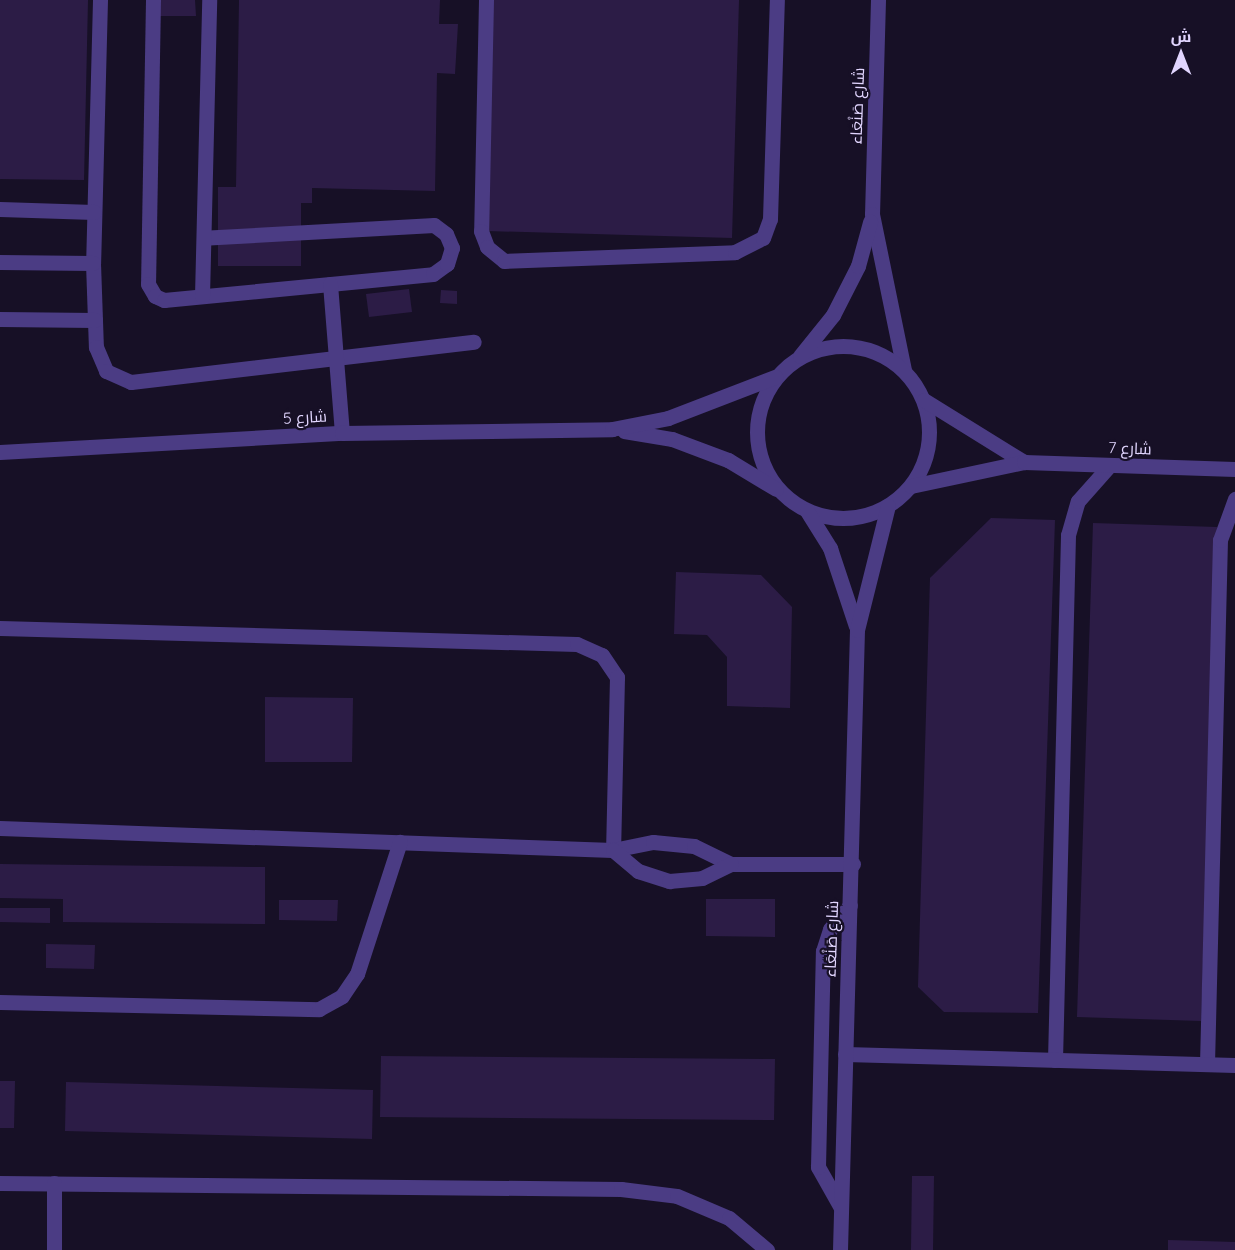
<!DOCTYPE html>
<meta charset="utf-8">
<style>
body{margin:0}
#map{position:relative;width:1235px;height:1250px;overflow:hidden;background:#171026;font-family:Quicksand,Cairo,sans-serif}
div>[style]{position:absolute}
.building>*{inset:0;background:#2c1c46}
.service>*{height:15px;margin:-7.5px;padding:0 7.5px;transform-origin:7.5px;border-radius:7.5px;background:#4b3c84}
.minor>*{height:15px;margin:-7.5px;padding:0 7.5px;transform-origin:7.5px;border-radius:7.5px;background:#4b3c84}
.tertiary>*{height:15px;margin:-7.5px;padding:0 7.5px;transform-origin:7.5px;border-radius:7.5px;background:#4b3c84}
.tertiary>.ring{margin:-7.5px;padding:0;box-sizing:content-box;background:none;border:15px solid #4b3c84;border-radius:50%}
span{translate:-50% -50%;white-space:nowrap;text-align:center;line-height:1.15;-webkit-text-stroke:4.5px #171026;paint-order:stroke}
.street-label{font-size:16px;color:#e1d5fe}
.north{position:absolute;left:1151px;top:24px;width:60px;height:60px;-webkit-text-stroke:4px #171026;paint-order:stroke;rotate:0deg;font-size:16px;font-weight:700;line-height:24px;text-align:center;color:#e1d5fe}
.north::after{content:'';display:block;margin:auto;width:21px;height:27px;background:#e1d5fe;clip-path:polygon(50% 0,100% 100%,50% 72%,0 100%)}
</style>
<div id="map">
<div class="building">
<div style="clip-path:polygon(0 0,88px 0,84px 180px,0 179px)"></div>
<div style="clip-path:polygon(158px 0,195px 0,196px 16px,158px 16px)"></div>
<div style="clip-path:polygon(239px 0,440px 0,439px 24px,458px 24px,455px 74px,437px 73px,435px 191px,312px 188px,312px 203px,301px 203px,301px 266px,218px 266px,218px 187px,236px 187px)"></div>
<div style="clip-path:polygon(493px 0,739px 0,732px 238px,487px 231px)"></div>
<div style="clip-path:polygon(409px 289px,412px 312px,369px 317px,366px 294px)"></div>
<div style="clip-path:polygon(441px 290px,457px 291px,457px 304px,440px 303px)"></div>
<div style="clip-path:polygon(991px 518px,1055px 520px,1038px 1013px,944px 1012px,918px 987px,930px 578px)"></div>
<div style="clip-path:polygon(1093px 523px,1217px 527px,1201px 1021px,1077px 1017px)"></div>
<div style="clip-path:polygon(676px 572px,761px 575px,792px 607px,790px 708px,727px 706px,727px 657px,707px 635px,674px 634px)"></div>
<div style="clip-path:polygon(265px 697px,353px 698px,352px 762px,265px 762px)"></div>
<div style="clip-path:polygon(0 864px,265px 867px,265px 924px,63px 922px,63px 899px,0 898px)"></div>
<div style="clip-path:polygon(706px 899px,775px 899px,775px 937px,706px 936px)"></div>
<div style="clip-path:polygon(279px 900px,338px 900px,337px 921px,279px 920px)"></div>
<div style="clip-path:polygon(0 908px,50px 908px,50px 923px,0 922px)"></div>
<div style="clip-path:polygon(46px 944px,95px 945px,94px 969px,46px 968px)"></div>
<div style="clip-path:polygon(381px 1056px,775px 1059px,774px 1120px,380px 1117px)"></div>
<div style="clip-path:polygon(0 1081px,15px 1081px,14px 1128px,0 1128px)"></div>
<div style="clip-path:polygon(66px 1082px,373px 1090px,372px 1139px,65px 1131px)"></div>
<div style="clip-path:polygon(912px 1176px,934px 1176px,933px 1250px,911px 1250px)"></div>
<div style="clip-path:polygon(1168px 1240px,1235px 1242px,1235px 1250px,1168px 1250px)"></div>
</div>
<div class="service">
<div style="left:100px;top:0;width:263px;rotate:91.5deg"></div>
<div style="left:93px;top:263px;width:84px;rotate:88deg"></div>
<div style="left:96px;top:347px;width:26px;rotate:67deg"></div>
<div style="left:106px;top:371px;width:27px;rotate:24deg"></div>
<div style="left:131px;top:382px;width:345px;rotate:-6.7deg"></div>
<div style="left:153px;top:0;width:284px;rotate:91deg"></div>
<div style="left:148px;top:284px;width:14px;rotate:60deg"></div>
<div style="left:155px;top:296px;width:10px;rotate:24deg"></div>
<div style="left:164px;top:300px;width:270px;rotate:-5.5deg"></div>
<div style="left:433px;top:274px;width:17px;rotate:-36deg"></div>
<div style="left:447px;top:264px;width:17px;rotate:-73deg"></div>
<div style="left:452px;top:248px;width:15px;rotate:-113deg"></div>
<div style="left:446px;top:234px;width:15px;rotate:-143deg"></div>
<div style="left:434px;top:225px;width:230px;rotate:176.8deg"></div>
<div style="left:486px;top:0;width:231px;rotate:91.2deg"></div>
<div style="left:481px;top:231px;width:17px;rotate:69deg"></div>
<div style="left:487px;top:247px;width:22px;rotate:39deg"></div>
<div style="left:504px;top:261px;width:231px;rotate:-2.2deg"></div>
<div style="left:735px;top:252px;width:31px;rotate:-27deg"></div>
<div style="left:763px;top:238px;width:20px;rotate:-70deg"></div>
<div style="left:770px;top:219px;width:219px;rotate:-88.2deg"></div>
<div style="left:0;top:209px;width:94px;rotate:1.8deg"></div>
<div style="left:0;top:262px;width:93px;rotate:0.6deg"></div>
<div style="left:330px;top:284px;width:149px;rotate:85.4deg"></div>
<div style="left:202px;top:296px;width:296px;rotate:-88.6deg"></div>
<div style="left:0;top:319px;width:95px;rotate:0.6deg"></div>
<div style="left:0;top:628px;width:577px;rotate:1.59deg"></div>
<div style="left:577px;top:644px;width:27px;rotate:24deg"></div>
<div style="left:602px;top:655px;width:27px;rotate:56deg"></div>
<div style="left:617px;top:677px;width:173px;rotate:91.3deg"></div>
<div style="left:0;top:828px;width:613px;rotate:2.06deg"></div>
<div style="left:613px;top:850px;width:41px;rotate:-11.3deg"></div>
<div style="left:653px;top:842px;width:41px;rotate:5.6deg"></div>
<div style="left:694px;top:846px;width:41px;rotate:25.9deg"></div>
<div style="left:731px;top:864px;width:122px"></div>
<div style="left:613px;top:850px;width:33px;rotate:40deg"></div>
<div style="left:638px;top:871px;width:33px;rotate:18deg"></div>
<div style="left:669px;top:881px;width:33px;rotate:-5deg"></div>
<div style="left:702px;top:878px;width:32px;rotate:-26deg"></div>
<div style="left:0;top:1002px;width:319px;rotate:1.3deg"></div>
<div style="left:319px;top:1009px;width:26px;rotate:-29deg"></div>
<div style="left:342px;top:996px;width:27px;rotate:-56deg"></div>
<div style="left:357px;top:974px;width:139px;rotate:-72deg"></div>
<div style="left:1055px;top:1060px;width:525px;rotate:-88.58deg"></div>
<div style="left:1068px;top:535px;width:35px;rotate:-74deg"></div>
<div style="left:1078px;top:501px;width:48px;rotate:-48.4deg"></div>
<div style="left:1207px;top:1064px;width:524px;rotate:-88.58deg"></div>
<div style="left:1220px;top:540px;width:44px;rotate:-69.9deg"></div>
<div style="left:0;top:1183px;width:621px;rotate:0.55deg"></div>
<div style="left:621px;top:1189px;width:56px;rotate:7.1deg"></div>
<div style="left:677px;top:1196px;width:56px;rotate:22.9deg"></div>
<div style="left:729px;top:1218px;width:50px;rotate:40.1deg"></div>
<div style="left:54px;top:1183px;width:67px;rotate:90deg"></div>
<div style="left:840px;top:1206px;width:45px;rotate:-119.4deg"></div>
<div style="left:818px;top:1167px;width:216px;rotate:-88.7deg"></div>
<div style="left:823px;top:951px;width:23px;rotate:-72deg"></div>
<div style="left:830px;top:929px;width:31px;rotate:-50deg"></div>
</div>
<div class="minor">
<div style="left:845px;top:1054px;width:390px;rotate:1.6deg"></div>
</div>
<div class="tertiary">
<div style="left:878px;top:0;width:214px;rotate:91.6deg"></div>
<div style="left:872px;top:214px;width:159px;rotate:78.4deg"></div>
<div class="ring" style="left:757px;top:346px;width:157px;height:157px"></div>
<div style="left:800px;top:356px;width:53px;rotate:-51.2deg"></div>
<div style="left:833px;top:315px;width:55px;rotate:-63deg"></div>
<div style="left:858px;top:266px;width:46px;rotate:-74.7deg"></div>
<div style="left:924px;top:400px;width:118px;rotate:31.8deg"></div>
<div style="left:624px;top:431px;width:49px;rotate:9.5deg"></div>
<div style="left:672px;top:439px;width:60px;rotate:20.6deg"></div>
<div style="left:728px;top:460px;width:56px;rotate:31.1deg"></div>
<div style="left:0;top:452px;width:343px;rotate:-3.2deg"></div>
<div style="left:342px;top:433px;width:270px;rotate:-0.8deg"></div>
<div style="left:612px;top:429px;width:57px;rotate:-11.1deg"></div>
<div style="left:668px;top:418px;width:115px;rotate:-21deg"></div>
<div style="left:911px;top:486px;width:116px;rotate:-12deg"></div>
<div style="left:1024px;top:462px;width:211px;rotate:1.9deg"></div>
<div style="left:807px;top:511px;width:44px;rotate:58.1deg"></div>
<div style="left:830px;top:548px;width:82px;rotate:71.6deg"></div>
<div style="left:840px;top:1250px;width:620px;rotate:-88.43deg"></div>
<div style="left:857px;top:630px;width:128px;rotate:-76deg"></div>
</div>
<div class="street-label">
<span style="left:857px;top:106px;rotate:-88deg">شارع صَنْعَاء</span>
<span style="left:305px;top:417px;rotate:-3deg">شارع 5</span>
<span style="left:1130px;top:448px;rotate:2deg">شارع 7</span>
<span style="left:831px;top:939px;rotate:-88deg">شارع صَنْعَاء</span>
</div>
<div class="north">ش</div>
</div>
